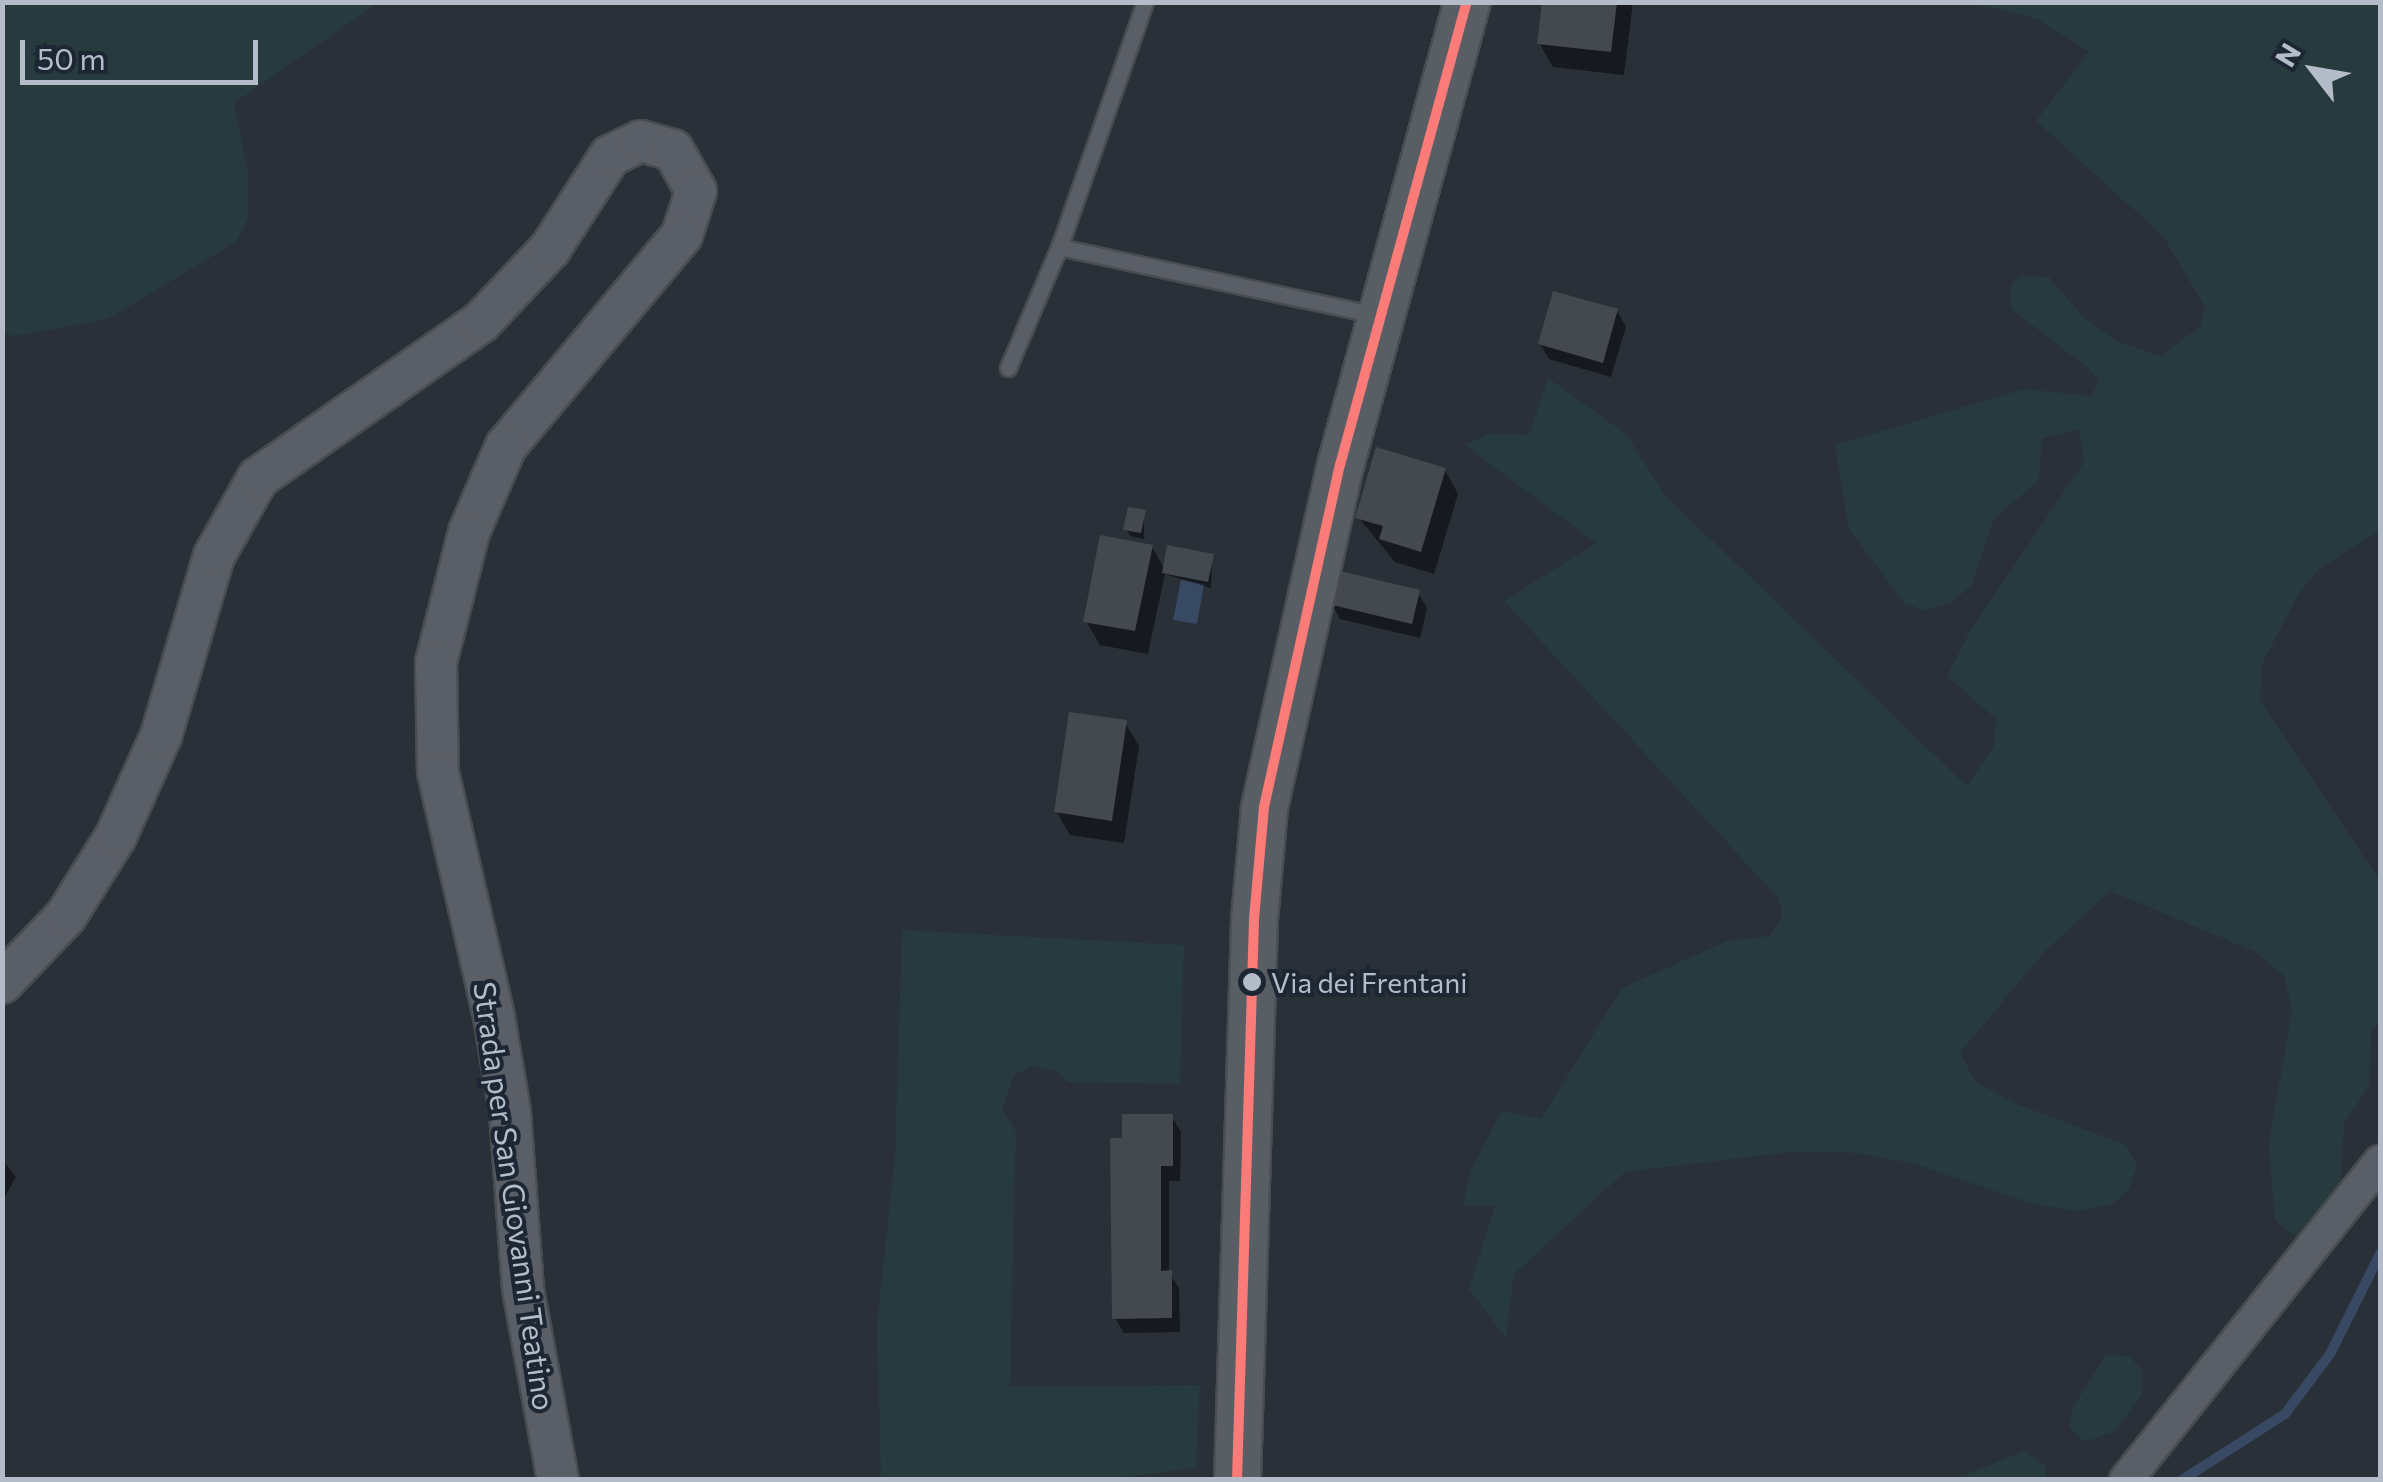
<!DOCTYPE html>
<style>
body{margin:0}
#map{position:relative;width:2383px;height:1482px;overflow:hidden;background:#2a3038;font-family:Commissioner,sans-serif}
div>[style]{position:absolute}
.green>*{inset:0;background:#273a3e}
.water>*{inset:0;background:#384963}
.shadow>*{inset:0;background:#0007}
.stream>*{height:10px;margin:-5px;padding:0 5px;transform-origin:5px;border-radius:5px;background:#384963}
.building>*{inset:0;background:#444950}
.roads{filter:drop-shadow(2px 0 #484c53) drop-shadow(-2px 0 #484c53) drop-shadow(0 2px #484c53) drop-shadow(0 -2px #484c53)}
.service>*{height:15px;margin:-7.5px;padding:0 7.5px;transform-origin:7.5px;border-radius:7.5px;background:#5a5e66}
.minor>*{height:32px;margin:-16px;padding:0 16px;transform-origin:16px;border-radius:16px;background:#5a5e66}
.tertiary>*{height:40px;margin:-20px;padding:0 20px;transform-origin:20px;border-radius:20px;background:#5a5e66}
.secondary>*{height:45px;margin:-22.5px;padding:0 22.5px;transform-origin:22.5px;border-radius:22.5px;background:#595d64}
.bus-1>*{height:10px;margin:-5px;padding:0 5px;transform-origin:5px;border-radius:5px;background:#fa7b78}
.dots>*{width:28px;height:28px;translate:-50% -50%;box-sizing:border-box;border:5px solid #1d2633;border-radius:50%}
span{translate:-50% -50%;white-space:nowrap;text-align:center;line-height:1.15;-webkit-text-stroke:8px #1d2633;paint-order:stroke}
.bus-label{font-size:28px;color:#b4bcc9}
.left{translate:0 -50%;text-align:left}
.street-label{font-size:30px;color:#b4bcc9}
.frame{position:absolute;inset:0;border:5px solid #b4bcc9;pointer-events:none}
.north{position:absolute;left:2263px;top:20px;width:100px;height:100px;-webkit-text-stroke:8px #1d2633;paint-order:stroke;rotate:301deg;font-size:28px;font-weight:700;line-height:40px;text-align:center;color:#b4bcc9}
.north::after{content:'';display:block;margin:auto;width:35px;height:45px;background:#b4bcc9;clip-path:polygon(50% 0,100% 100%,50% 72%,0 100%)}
.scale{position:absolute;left:20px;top:40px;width:238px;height:45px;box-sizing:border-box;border:5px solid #b4bcc9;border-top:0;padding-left:12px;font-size:30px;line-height:35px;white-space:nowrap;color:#b4bcc9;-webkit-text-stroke:8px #1d2633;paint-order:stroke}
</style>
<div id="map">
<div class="green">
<div style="clip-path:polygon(2px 3px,3px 2px,378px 3px,234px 103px,248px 172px,248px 219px,236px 242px,108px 319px,15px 336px,2px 333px)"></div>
<div style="clip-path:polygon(1973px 3px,2380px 3px,2380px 530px,2318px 570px,2298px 595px,2262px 664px,2260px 700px,2380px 881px,2380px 1020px,2371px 1031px,2369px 1086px,2344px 1124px,2340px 1197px,2324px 1219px,2295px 1236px,2275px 1220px,2269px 1144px,2292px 1008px,2284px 976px,2256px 952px,2110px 891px,2044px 952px,1960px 1053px,1976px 1082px,2017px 1104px,2126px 1145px,2137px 1166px,2129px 1189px,2111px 1205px,2075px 1211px,2034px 1204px,1912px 1163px,1856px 1153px,1790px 1152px,1625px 1172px,1514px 1274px,1506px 1338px,1469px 1289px,1495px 1206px,1463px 1206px,1470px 1172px,1502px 1110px,1541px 1119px,1622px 988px,1727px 941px,1770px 936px,1782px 916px,1779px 899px,1504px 601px,1596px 543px,1465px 445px,1490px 433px,1529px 435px,1548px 378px,1626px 434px,1665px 495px,1967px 786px,1994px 746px,1996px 719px,1947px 676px,1971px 629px,2084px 462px,2079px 430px,2042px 438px,2039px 480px,1993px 520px,1971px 586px,1951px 603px,1924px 610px,1904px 603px,1849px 529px,1835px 445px,2024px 389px,2091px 396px,2099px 381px,2088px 368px,2011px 309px,2011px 285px,2020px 276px,2049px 277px,2083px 317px,2117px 341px,2160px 356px,2200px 327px,2205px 307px,2163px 236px,2036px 121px,2089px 52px,2037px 19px)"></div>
<div style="clip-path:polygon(902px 930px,1184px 945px,1180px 1084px,1068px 1082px,1056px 1071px,1033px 1066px,1015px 1074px,1002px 1108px,1016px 1132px,1010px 1386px,1200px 1385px,1196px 1468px,1099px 1480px,881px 1479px,877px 1324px,895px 1156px)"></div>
<div style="clip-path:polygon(2106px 1355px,2129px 1356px,2143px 1371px,2142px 1395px,2115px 1431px,2085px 1442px,2069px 1426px,2073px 1407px)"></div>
<div style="clip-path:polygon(2024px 1451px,2044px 1464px,2047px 1479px,1955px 1479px)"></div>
</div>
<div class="water">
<div style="clip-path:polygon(1181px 580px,1204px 584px,1197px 624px,1173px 620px)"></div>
</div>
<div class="shadow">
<div style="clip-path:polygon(1544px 2px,1633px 2px,1624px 75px,1553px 67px,1539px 43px)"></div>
<div style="clip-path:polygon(1617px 311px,1626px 327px,1611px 377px,1549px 359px,1540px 344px)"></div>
<div style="clip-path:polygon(1445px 470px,1458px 494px,1434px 574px,1395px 562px,1358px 517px)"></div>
<div style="clip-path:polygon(1144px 513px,1144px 539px,1130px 536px,1126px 529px)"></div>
<div style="clip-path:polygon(1152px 547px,1165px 570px,1212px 556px,1211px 588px,1165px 574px,1148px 654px,1100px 645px,1086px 621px)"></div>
<div style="clip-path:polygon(1418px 593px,1427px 608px,1420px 638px,1340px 619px,1331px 603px)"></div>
<div style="clip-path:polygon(1125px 723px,1139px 746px,1124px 843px,1070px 835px,1056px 811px)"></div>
<div style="clip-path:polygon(1172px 1117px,1181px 1132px,1180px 1181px,1169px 1181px,1169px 1273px,1179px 1288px,1180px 1332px,1124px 1333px,1115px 1318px,1125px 1140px)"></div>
<div style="clip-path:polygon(2px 1159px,16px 1177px,2px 1202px)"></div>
</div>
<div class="stream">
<div style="left:2182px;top:1480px;width:122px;rotate:-32.7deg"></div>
<div style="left:2285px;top:1414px;width:75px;rotate:-53.1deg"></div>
<div style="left:2330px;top:1354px;width:112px;rotate:-63.4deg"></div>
</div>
<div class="building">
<div style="clip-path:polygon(1542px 2px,1617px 2px,1611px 52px,1537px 44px)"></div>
<div style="clip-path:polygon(1553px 291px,1618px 309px,1603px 363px,1538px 344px)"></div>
<div style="clip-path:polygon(1376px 447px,1446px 468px,1421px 552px,1379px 539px,1383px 526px,1355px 518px)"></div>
<div style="clip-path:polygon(1128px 507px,1146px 510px,1141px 533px,1123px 530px)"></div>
<div style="clip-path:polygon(1100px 535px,1153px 545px,1135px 631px,1083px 622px)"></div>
<div style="clip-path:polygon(1167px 545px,1214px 554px,1208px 582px,1162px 573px)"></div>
<div style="clip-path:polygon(1336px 570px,1420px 590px,1412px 624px,1328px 604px)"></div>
<div style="clip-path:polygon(1069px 712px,1127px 720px,1112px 821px,1054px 812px)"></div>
<div style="clip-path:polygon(1122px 1114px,1173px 1114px,1173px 1166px,1161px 1166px,1161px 1271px,1172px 1270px,1172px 1318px,1112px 1319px,1110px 1138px,1122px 1138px)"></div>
</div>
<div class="roads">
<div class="service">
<div style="left:1145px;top:2px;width:260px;rotate:109.3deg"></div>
<div style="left:1059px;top:247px;width:324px;rotate:12.1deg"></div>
<div style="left:1008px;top:368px;width:131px;rotate:-67.1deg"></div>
</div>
<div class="minor">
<div style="left:2126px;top:1480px;width:407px;rotate:-51.4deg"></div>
</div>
<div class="tertiary">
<div style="left:2px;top:983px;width:93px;rotate:-46.3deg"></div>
<div style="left:66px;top:916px;width:94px;rotate:-58deg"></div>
<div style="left:116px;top:836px;width:110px;rotate:-65.8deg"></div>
<div style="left:161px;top:736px;width:188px;rotate:-73.6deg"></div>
<div style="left:214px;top:556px;width:90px;rotate:-60.6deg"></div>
<div style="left:258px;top:478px;width:272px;rotate:-35deg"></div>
<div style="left:481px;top:322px;width:100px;rotate:-46.6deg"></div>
<div style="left:550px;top:249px;width:111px;rotate:-57.2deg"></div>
<div style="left:610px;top:156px;width:34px;rotate:-26deg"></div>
<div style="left:641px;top:141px;width:33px;rotate:16deg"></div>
<div style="left:673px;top:150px;width:47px;rotate:60.7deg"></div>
<div style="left:696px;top:191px;width:46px;rotate:107.7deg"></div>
<div style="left:682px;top:235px;width:275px;rotate:129.8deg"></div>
<div style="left:506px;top:446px;width:94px;rotate:113.3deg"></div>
<div style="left:469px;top:532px;width:134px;rotate:104.2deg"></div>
<div style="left:436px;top:662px;width:110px;rotate:89deg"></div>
<div style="left:438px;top:772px;width:251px;rotate:77.1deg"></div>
<div style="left:494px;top:1017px;width:96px;rotate:80.4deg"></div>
<div style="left:510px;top:1112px;width:177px;rotate:85.8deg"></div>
<div style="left:523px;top:1289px;width:194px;rotate:79.6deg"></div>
</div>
<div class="secondary">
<div style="left:1237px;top:1480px;width:561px;rotate:-88.26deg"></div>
<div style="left:1254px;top:919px;width:112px;rotate:-84.9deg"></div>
<div style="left:1264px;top:807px;width:350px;rotate:-77.5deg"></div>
<div style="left:1340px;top:465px;width:480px;rotate:-74.7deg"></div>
</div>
</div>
<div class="bus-1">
<div style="left:1237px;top:1480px;width:561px;rotate:-88.26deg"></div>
<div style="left:1254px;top:919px;width:112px;rotate:-84.9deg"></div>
<div style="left:1264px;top:807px;width:350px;rotate:-77.5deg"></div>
<div style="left:1340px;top:465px;width:480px;rotate:-74.7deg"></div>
</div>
<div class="dots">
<div style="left:1252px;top:982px;background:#b4bcc9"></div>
</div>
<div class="bus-label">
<span class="left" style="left:1271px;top:982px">Via dei Frentani</span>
</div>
<div class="street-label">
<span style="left:515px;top:1196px;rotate:82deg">Strada per San Giovanni Teatino</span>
</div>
<div class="frame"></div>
<div class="north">N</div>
<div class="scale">50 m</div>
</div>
